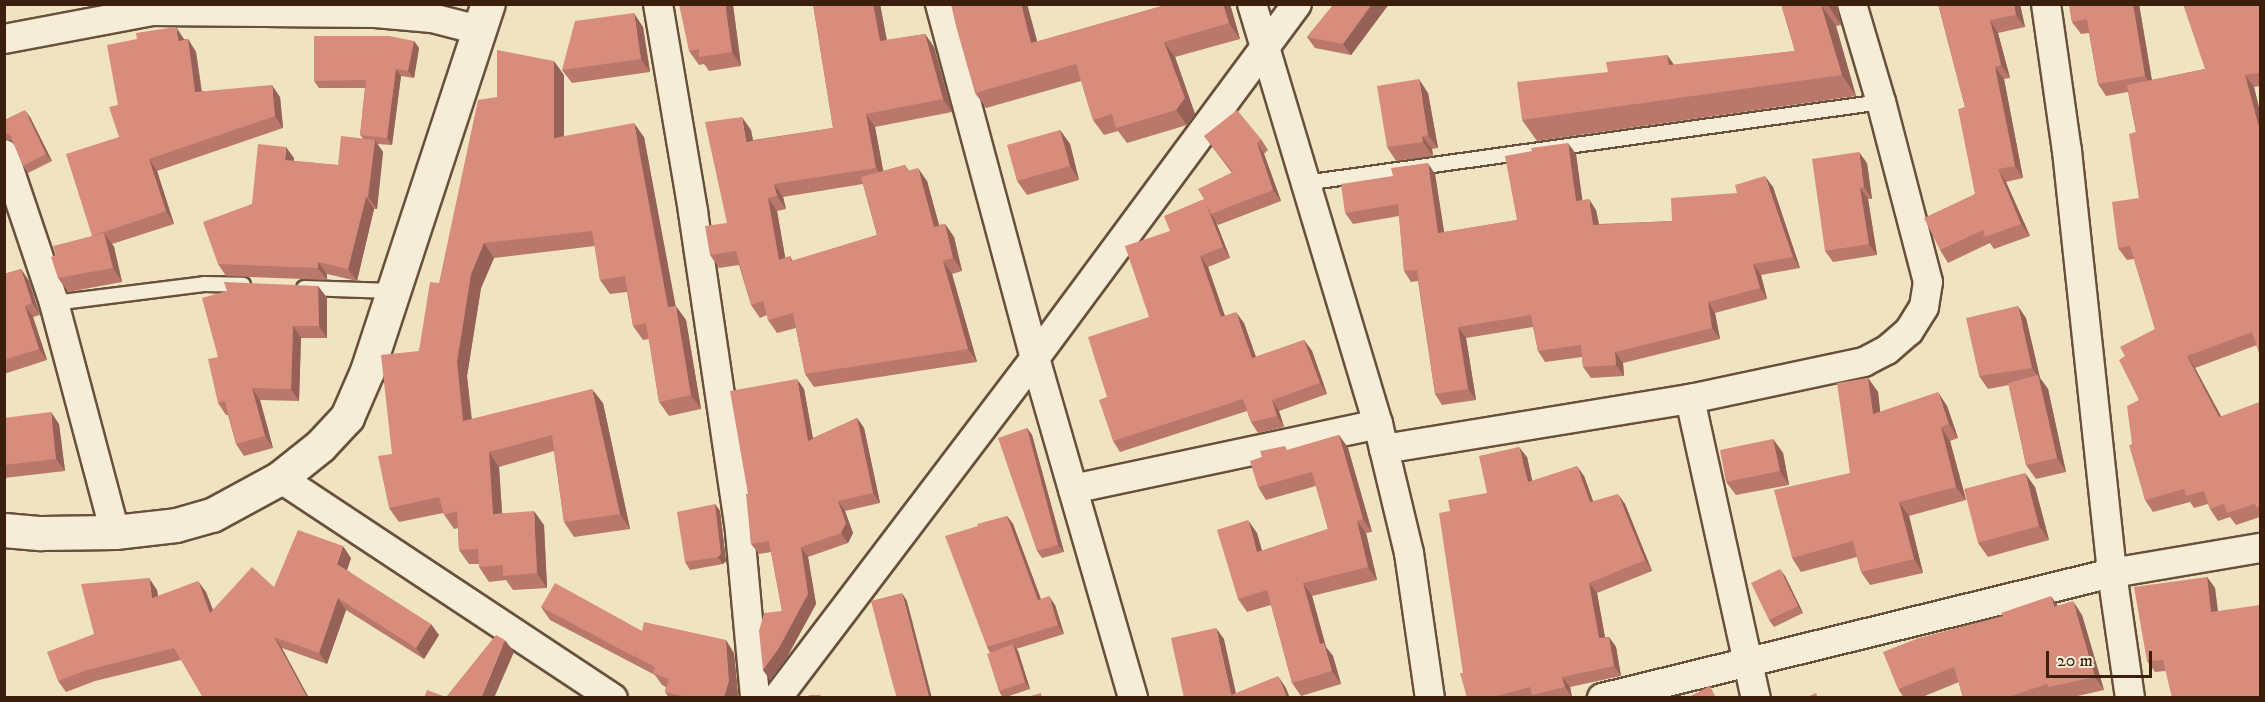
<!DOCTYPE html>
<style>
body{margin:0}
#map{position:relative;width:2265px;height:702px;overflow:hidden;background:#efe3c2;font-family:"IM FELL DW Pica",serif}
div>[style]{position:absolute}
.roads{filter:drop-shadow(2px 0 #68503a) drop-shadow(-2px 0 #68503a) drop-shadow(0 2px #68503a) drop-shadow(0 -2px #68503a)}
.lane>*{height:14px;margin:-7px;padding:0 7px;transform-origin:7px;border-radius:7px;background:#f5edd7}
.street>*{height:28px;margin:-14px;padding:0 14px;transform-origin:14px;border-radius:14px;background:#f5edd7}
.secondary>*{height:33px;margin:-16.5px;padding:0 16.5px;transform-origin:16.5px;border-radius:16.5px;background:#f5edd7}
.wall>*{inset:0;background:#b9786b}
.shaded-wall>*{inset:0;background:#966257}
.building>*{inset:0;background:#d78c7c}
span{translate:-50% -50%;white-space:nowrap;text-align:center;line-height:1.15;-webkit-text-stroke:6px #f5edd7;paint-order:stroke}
.frame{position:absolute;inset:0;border:6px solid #3b1f0c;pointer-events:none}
.scale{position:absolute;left:2046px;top:651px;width:106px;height:27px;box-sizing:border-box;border:3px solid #3b1f0c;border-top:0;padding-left:8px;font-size:18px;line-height:21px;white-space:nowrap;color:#3b1f0c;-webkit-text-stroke:4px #f5edd7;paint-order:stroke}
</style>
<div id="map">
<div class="roads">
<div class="lane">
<div style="left:1305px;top:183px;width:582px;rotate:-8deg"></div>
<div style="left:304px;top:288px;width:88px;rotate:2deg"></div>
<div style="left:54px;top:303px;width:151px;rotate:-7.2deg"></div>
<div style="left:204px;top:284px;width:39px;rotate:1deg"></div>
</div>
<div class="street">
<div style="left:658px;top:4px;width:211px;rotate:80.4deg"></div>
<div style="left:693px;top:212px;width:323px;rotate:81.6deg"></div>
<div style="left:740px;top:532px;width:167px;rotate:84.8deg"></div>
<div style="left:940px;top:4px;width:367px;rotate:75deg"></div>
<div style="left:1035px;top:358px;width:354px;rotate:73.9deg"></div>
<div style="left:1252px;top:4px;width:438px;rotate:73.3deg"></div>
<div style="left:1378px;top:424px;width:133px;rotate:76.5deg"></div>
<div style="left:1409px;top:553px;width:147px;rotate:81.8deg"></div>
<div style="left:2046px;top:4px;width:148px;rotate:81.9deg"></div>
<div style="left:2067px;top:151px;width:424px;rotate:83.9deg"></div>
<div style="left:2112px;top:573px;width:126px;rotate:81.8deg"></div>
<div style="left:4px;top:39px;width:151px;rotate:-10.7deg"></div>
<div style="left:152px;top:11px;width:223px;rotate:0.5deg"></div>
<div style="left:375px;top:13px;width:57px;rotate:5deg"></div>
<div style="left:432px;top:18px;width:49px;rotate:14.3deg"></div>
<div style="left:4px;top:154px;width:157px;rotate:71.4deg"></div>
<div style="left:54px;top:303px;width:237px;rotate:75.1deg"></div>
<div style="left:1690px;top:399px;width:306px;rotate:77.6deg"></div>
<div style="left:1384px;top:449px;width:310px;rotate:-9.3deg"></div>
<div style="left:1690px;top:399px;width:178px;rotate:-12deg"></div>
<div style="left:1864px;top:362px;width:26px;rotate:-28deg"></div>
<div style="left:1887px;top:350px;width:29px;rotate:-41deg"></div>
<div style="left:1909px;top:331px;width:28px;rotate:-58deg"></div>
<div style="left:1924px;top:307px;width:25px;rotate:-81deg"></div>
<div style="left:1928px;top:282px;width:186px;rotate:-104.6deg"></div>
<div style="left:1881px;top:102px;width:102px;rotate:-106.5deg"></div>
<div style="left:280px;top:478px;width:399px;rotate:33.5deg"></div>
<div style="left:1073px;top:489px;width:312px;rotate:-12deg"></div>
<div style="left:777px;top:698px;width:427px;rotate:-52.8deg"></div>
<div style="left:1035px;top:358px;width:440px;rotate:-53.5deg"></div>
<div style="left:1602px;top:698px;width:525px;rotate:-13.77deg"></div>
<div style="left:2112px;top:573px;width:150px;rotate:-9.6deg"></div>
</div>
<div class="secondary">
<div style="left:4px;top:530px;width:37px;rotate:5deg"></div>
<div style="left:41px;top:533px;width:74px;rotate:-0.8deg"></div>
<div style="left:115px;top:532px;width:61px;rotate:-6.5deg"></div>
<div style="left:176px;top:525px;width:37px;rotate:-16deg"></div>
<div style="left:212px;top:515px;width:77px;rotate:-28.6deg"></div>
<div style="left:280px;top:478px;width:51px;rotate:-38.7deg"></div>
<div style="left:320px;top:446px;width:40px;rotate:-47deg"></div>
<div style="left:347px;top:417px;width:50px;rotate:-66.5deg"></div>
<div style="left:367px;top:371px;width:386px;rotate:-71.8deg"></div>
</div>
</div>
<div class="wall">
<div style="clip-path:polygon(evenodd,813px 4px,880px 4px,887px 40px,925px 34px,934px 47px,952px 112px,875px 127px,883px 171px,905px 165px,909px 171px,927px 181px,939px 225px,945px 224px,954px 237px,962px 271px,952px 274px,977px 362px,814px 387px,805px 374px,796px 328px,777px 333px,768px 320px,767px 315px,760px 318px,751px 305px,739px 265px,719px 268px,710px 255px,727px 223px,751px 130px,753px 140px,833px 128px,813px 4px,863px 184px,877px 235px,793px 261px,790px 256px,785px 258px,777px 211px,786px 209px,783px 197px,863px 184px)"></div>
<div style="clip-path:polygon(1027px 4px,1037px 42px,1169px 4px,1230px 4px,1240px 39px,1175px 57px,1195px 114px,1187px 125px,1127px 143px,1118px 131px,1104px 135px,1093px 120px,1081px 81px,986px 108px,975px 93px)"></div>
<div style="clip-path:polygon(1334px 4px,1389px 4px,1351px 55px,1315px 48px,1307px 37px)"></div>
<div style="clip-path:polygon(1781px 4px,1837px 4px,1841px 25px,1836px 26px,1856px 96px,1537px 141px,1522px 120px,1608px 72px,1667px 55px,1674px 65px,1795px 51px)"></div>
<div style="clip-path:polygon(1938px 4px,2020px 4px,2025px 27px,1998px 33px,2010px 78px,2004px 79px,2023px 178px,2006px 182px,2030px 236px,1994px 249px,1990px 243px,1948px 263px,1940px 250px,1975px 194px,1965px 107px)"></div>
<div style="clip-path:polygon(2069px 4px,2139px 4px,2152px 80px,2205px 69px,2260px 4px,2260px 86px,2254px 87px,2260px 112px,2260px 356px,2257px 345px,2195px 368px,2221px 417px,2260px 402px,2260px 517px,2236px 525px,2230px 517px,2218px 521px,2210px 509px,2208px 504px,2194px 508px,2190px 502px,2153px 512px,2145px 500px,2132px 444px,2139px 400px,2125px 356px,2155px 329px,2134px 259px,2127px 260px,2118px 248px,2139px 198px,2136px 132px,2128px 92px,2106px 96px,2098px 84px,2089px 33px,2081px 34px,2072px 22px)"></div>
<div style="clip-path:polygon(733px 5px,741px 66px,709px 71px,704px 64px,699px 65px,689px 51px)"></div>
<div style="clip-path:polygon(643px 27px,650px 72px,572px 83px,562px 70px)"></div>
<div style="clip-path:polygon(184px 39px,188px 39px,196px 52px,202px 91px,280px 97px,283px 128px,157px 171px,174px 224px,112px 244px,114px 247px,122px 282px,68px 292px,58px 278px,56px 255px,92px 236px,119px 137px)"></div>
<div style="clip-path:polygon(414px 41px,419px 48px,414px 78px,401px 76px,392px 145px,377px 144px,383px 152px,377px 209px,374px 209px,357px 281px,327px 274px,327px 280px,226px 276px,218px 264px,252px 204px,294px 158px,294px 161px,338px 165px,363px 138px,360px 135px,365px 88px,319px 88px,314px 81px)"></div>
<div style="clip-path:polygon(564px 75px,564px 136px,644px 137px,675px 306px,686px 320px,701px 409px,669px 416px,659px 402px,649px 339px,643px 340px,633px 326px,627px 292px,610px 294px,600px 280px,595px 246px,494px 258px,481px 288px,467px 376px,472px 419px,603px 403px,630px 529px,574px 537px,564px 522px,554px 451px,499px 467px,502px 513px,544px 525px,547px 588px,513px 590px,506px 580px,489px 582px,479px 567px,479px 564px,469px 564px,459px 550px,458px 528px,454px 529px,443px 513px,399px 522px,389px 508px,392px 454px,419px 351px,497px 97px)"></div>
<div style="clip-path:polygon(1428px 93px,1438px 148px,1432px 149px,1433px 156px,1396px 161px,1387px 147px)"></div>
<div style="clip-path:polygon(30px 117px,52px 161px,28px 173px,23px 166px,13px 141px,4px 139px,4px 120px)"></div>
<div style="clip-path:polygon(1060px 130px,1070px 144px,1079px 180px,1027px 195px,1017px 181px)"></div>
<div style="clip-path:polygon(1204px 136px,1261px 139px,1268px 150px,1264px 154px,1281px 201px,1218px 225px,1216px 222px,1230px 258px,1208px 267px,1225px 316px,1244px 323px,1256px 357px,1304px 340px,1312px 351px,1327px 394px,1279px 411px,1284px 427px,1258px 433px,1251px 422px,1247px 411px,1120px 452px,1113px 441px,1107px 397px,1149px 317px,1170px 231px,1232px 173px)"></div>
<div style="clip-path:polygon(1576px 154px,1582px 200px,1596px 210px,1599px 224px,1672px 221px,1737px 193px,1773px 187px,1800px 268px,1761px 275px,1767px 299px,1715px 313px,1720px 339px,1623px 363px,1624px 376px,1591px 378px,1583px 367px,1582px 357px,1545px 362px,1538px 351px,1533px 327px,1466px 338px,1476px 400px,1442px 405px,1435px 394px,1418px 281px,1411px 282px,1404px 271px,1399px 216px,1353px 224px,1345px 213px,1435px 174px,1444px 232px,1517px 220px)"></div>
<div style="clip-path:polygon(1867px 163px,1872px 199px,1868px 199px,1877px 255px,1833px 262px,1825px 251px)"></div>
<div style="clip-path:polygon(21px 269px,29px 281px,40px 315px,33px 317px,47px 360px,4px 374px,4px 274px)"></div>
<div style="clip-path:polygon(318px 286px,327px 298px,327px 338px,301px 338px,299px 401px,260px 400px,273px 448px,244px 456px,236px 444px,228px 415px,226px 415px,218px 403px,218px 357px)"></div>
<div style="clip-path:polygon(2026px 318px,2040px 378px,2048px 389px,2066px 472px,2036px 479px,2026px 465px,2009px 385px,1988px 389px,1979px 376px)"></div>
<div style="clip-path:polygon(1868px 378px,1878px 392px,1880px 412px,1947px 406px,1958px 438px,1950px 441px,1966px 500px,1909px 516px,1923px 573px,1870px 585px,1861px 572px,1857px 557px,1801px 572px,1792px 558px,1850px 473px)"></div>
<div style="clip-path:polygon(804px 389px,813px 438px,857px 418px,864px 428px,880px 503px,845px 511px,853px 533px,848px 543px,808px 557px,816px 604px,786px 659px,770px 680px,763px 670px,782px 611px,771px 552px,759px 554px,751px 544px,748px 494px)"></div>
<div style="clip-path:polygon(4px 418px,59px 424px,65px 471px,4px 478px)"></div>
<div style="clip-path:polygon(1027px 428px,1032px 435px,1064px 552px,1042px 558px,1037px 551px)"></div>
<div style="clip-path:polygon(1339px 435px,1348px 448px,1372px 532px,1366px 533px,1377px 580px,1312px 596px,1326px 647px,1333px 656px,1341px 684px,1301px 696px,1292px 683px,1271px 605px,1247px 612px,1238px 599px,1257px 533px,1262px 551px,1328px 529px,1316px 486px,1266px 500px,1258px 487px,1288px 450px)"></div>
<div style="clip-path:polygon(1773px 439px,1783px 453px,1789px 485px,1736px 495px,1726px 482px)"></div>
<div style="clip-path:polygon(1527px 457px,1532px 481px,1584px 476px,1593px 501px,1625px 504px,1652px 571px,1597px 593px,1605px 637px,1609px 637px,1616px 647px,1621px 676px,1570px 687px,1572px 697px,1570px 698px,1467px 698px,1463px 673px,1487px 493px)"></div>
<div style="clip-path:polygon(2035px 487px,2049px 540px,1988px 557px,1978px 543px)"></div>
<div style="clip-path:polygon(715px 504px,720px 511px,726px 561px,723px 564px,690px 570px,685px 562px)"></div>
<div style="clip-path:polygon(1007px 516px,1013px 524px,1041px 599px,1055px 605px,1064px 634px,1016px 649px,1018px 651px,1030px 689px,1003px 698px,999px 691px,990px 653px,987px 647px,978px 526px)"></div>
<div style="clip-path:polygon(351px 558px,347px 570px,439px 635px,424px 659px,346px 610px,327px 664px,282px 648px,181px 660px,95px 681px,66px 692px,58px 681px,94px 634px,157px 590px,158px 596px,206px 592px,213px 610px)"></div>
<div style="clip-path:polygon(1785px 576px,1803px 613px,1774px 627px,1769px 620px)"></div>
<div style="clip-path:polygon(2207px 577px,2215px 588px,2218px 611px,2165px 671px,2155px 672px,2147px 661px)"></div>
<div style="clip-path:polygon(2058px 606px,2082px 615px,2104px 690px,2069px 698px,1963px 698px,1959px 682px,1920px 698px,1904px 698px,1898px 689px)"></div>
<div style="clip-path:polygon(541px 607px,734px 653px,738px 694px,737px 698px,669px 698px,665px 692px,666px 687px,662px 685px,655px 675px,550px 620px)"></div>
</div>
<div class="shaded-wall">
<div style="clip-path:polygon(725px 4px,733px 5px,741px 66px,732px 52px)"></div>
<div style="clip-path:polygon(873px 4px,880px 4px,889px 53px,880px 41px)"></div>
<div style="clip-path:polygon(1021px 4px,1027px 4px,1042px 59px,1031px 43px)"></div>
<div style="clip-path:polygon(1223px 4px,1230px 4px,1240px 39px,1229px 23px)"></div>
<div style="clip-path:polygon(1372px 4px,1389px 4px,1351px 55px,1343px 44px)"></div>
<div style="clip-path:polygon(1827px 4px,1837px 4px,1841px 25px)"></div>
<div style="clip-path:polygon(2014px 4px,2020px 4px,2025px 27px,2016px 15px)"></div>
<div style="clip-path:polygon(2133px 4px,2139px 4px,2153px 88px,2145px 76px)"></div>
<div style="clip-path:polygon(1821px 5px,1836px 26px,1856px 96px,1842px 75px)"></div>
<div style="clip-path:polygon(634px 13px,643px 27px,650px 72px,641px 59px)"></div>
<div style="clip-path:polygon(1990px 20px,1998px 33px,2010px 78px,2001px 65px)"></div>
<div style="clip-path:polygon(176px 27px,184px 39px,186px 53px,178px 41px)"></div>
<div style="clip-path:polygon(925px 34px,934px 47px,952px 112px,943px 99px)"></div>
<div style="clip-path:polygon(188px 39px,196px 52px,203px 104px,195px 92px)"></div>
<div style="clip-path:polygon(414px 41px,419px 48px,414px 78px,408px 71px)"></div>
<div style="clip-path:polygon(1164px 42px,1175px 57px,1195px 114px,1187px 125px,1176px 110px)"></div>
<div style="clip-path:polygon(1667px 55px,1682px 76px,1669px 65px)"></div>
<div style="clip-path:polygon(554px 61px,564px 75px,564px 153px,554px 138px)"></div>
<div style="clip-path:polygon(1995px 67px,2004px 79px,2023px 178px,2015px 166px)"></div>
<div style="clip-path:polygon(396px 69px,401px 76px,392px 145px,387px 138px)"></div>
<div style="clip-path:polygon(2245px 75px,2254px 87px,2260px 112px,2260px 131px)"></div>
<div style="clip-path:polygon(1419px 79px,1428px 93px,1438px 148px,1428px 135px)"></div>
<div style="clip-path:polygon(272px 85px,280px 97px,283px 128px,275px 116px)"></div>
<div style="clip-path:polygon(25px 110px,30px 117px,52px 161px,46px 154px)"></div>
<div style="clip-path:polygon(866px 114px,875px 127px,885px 180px,876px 168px)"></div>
<div style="clip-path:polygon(742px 117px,751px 130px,755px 154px,746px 142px)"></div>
<div style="clip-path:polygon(634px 123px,644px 137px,677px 313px,676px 306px,686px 320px,701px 409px,691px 395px,668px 307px)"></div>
<div style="clip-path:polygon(1060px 130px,1070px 144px,1079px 180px,1070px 166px)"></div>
<div style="clip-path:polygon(1422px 136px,1432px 149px,1433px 156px,1423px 142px)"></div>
<div style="clip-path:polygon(375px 140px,383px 152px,377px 209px,368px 197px)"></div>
<div style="clip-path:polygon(1257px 143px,1264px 154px,1281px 201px,1273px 190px)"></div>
<div style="clip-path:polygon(1568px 143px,1576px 154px,1584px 212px,1576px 201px)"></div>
<div style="clip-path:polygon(286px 147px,294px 158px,293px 172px,285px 160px)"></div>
<div style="clip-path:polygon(1859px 152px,1867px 163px,1872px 199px,1864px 187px)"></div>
<div style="clip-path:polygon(149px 159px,157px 171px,174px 224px,166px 211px)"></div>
<div style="clip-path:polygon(1428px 163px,1435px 174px,1446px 244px,1438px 233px)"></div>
<div style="clip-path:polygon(918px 168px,927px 181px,943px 240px,934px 227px)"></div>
<div style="clip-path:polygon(1998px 169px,2006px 182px,2030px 236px,2021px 224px)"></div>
<div style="clip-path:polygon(1765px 176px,1773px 187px,1800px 268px,1793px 257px)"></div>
<div style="clip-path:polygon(774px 184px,783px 197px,786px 209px,777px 196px)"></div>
<div style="clip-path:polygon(1860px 188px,1868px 199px,1877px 255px,1869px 244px)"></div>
<div style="clip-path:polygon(366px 197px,374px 209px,357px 281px,348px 269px)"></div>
<div style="clip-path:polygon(768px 198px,777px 211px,788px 273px,779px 260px)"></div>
<div style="clip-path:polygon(1589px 199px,1596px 210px,1601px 236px,1593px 225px)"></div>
<div style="clip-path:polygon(1206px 204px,1211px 214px,1216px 222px,1230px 258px,1223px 247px)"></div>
<div style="clip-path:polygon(945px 224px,954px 237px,962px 271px,953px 258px)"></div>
<div style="clip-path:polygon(104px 233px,114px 247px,122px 282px,113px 268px)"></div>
<div style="clip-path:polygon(484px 243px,494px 258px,481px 288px,467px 376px,473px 436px,463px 421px,457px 362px,471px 274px)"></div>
<div style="clip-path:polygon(1200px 256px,1208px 267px,1229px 328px,1221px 317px)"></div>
<div style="clip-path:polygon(943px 261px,952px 274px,977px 362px,968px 349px)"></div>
<div style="clip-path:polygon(318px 262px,327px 274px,327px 280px,318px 268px)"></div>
<div style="clip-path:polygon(1753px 264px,1761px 275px,1767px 299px,1760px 288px)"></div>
<div style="clip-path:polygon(21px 269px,29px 281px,40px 315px,32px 303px)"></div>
<div style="clip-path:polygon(318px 286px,327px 298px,327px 338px,319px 326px)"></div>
<div style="clip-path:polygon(1708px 302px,1715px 313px,1720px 339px,1712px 328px)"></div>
<div style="clip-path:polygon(25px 306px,33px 317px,47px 360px,39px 349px)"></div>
<div style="clip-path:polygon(2018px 306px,2026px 318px,2040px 378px,2048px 389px,2066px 472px,2057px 458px,2039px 378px,2032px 368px)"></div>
<div style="clip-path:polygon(1236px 312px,1244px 323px,1260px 369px,1252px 358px)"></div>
<div style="clip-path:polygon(293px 326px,301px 338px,299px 401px,291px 389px)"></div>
<div style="clip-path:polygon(1458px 327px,1466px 338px,1476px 400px,1468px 389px)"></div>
<div style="clip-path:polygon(1304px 340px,1312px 351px,1327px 394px,1320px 383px)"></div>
<div style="clip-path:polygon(1615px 352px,1623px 363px,1624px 376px,1616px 365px)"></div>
<div style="clip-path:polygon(2187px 356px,2195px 368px,2228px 429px,2219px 417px)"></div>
<div style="clip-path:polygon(1868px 378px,1878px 392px,1882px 428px,1873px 414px)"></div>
<div style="clip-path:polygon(797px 379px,804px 389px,815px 451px,808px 441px)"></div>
<div style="clip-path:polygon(252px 388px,260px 400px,273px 448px,265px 436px)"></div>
<div style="clip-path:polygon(592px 389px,603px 403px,630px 529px,620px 514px)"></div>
<div style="clip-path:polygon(1938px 392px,1947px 406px,1958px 438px,1949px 424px)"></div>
<div style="clip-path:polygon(1272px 400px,1279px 411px,1284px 427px,1277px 416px)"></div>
<div style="clip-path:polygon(51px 412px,59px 424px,65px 471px,56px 459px)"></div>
<div style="clip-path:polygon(857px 418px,864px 428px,880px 503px,873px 493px)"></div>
<div style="clip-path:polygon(1941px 427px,1950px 441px,1966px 500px,1956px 487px)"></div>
<div style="clip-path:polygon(1027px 428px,1032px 435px,1064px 552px,1058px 545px)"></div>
<div style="clip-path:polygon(1339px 435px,1348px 448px,1372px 532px,1363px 519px)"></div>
<div style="clip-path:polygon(1773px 439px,1783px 453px,1789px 485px,1780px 471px)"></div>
<div style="clip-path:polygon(1519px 447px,1527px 457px,1535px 493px,1528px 482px)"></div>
<div style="clip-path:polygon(489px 452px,499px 467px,503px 528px,493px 514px)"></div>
<div style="clip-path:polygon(1577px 466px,1584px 476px,1597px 512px,1590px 502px)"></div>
<div style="clip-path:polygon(2025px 473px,2035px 487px,2049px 540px,2039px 526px)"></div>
<div style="clip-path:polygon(1618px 494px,1625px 504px,1652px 571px,1645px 560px)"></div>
<div style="clip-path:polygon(838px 501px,845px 511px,853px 533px,848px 543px,841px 533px)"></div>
<div style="clip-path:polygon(1899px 502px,1909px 516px,1923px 573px,1914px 559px)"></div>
<div style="clip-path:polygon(715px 504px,720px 511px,726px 561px,723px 564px,718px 557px)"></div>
<div style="clip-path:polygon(534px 511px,544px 525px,547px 588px,537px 573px)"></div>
<div style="clip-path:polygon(1007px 516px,1013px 524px,1044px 608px,1038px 600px)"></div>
<div style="clip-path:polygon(1248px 520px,1257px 533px,1266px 565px,1257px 552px)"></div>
<div style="clip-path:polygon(1357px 521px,1366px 533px,1377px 580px,1368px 567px)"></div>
<div style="clip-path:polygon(343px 546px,351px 558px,345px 576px,337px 564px)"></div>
<div style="clip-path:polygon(801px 547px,808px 557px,816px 604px,786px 659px,770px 680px,763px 670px,808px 594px)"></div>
<div style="clip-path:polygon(1780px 569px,1785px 576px,1803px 613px,1798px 606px)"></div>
<div style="clip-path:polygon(2207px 577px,2215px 588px,2219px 623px,2211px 612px)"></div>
<div style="clip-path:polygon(149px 578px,157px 590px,160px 610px,152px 598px)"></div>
<div style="clip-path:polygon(198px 581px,206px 592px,218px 624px,210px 613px)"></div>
<div style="clip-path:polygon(1303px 583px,1312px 596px,1326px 647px,1333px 656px,1341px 684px,1332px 671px,1320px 644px)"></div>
<div style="clip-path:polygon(1589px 583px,1597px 593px,1607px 649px,1599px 638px)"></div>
<div style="clip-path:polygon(902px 593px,907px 601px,932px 698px,929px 698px)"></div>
<div style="clip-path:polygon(1049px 596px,1055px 605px,1064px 634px,1058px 625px)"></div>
<div style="clip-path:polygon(2051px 596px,2060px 609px,2054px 607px)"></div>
<div style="clip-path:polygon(338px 598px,346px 610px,327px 664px,319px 653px)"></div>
<div style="clip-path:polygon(2073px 601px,2082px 615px,2104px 690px,2095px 677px)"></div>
<div style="clip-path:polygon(431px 624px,439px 635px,424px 659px,416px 648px)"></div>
<div style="clip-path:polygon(1216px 628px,1224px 639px,1237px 698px,1231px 695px)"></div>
<div style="clip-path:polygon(274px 637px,282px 648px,309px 698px,307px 698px)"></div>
<div style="clip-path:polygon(1609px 637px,1616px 647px,1621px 676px,1614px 666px)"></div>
<div style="clip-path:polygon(505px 640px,514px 652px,494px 698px,481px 698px)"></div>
<div style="clip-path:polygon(726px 640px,734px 653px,738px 694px,737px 698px,724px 698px)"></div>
<div style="clip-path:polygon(1013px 644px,1018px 651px,1030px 689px,1025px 682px)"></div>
<div style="clip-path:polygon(1278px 676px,1286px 688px,1290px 698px,1287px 698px)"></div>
<div style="clip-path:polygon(1562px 677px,1570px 687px,1572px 697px,1565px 687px)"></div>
</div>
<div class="building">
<div style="clip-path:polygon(679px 4px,725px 4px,732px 52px,699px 57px,699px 49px,689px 51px)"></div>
<div style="clip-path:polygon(813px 4px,873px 4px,880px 41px,925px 34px,943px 99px,866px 114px,876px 168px,774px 184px,777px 196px,768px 198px,779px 260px,790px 256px,791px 261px,877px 235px,861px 177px,905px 165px,907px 171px,918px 168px,934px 227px,945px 224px,953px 258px,943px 261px,968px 349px,805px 374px,793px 313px,768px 320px,763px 301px,751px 305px,736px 251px,710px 255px,705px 226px,727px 223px,705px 122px,742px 117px,746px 142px,833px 128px)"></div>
<div style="clip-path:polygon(951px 4px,1021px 4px,1031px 43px,1169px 4px,1223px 4px,1229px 23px,1164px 42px,1185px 98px,1176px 110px,1116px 128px,1112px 114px,1093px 120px,1076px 64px,975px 93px,956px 26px)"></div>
<div style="clip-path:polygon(1334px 4px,1372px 4px,1343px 44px,1307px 37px)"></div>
<div style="clip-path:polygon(1781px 4px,1823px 4px,1821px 5px,1842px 75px,1522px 120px,1517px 82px,1608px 72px,1606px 62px,1667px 55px,1669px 65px,1795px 51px)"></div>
<div style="clip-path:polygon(1938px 4px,2014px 4px,2016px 15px,1990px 20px,2001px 65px,1995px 67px,2015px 166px,1998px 169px,2021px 224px,1985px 237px,1983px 230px,1940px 250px,1924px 218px,1975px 194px,1958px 109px,1965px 107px)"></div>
<div style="clip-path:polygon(2069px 4px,2133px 4px,2145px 76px,2098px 84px,2087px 19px,2072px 22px)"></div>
<div style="clip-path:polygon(2183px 4px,2260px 4px,2260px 73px,2245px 75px,2260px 131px,2260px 356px,2252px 332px,2187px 356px,2219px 417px,2260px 402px,2260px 506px,2256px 508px,2255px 504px,2227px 513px,2224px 504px,2210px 509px,2204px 491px,2186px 496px,2184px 489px,2145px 500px,2129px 445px,2132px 444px,2127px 406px,2139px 400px,2119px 360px,2125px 356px,2120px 347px,2155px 329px,2130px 246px,2118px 248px,2112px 202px,2139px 198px,2129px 134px,2136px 132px,2127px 85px,2205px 69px)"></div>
<div style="clip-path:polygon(634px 13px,641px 59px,562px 70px,575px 21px)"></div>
<div style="clip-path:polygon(176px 27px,178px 41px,188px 39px,195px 92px,272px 85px,275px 116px,149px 159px,166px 211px,92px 236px,66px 154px,119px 137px,109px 107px,118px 105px,107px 45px,137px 39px,136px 33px)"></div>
<div style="clip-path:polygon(314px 36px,389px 36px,414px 41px,408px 71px,396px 69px,387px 138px,360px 135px,366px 80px,314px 81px)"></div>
<div style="clip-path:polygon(497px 50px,554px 61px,554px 138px,634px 123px,668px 307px,676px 306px,691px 395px,659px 402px,646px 323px,633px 326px,625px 276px,600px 280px,592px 231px,484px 243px,471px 274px,457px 362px,463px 421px,592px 389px,620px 514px,564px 522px,552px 435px,489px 452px,493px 514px,534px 511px,537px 573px,503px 576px,503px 565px,479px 567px,478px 549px,459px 550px,457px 511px,444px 515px,439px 497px,389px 508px,378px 456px,392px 454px,381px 355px,419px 351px,430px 282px,439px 283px,478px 100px,497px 97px)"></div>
<div style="clip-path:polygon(1419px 79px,1428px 135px,1422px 136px,1423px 142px,1387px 147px,1377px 86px)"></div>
<div style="clip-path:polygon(25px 110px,46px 154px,23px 166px,10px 135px,4px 133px,4px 120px)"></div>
<div style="clip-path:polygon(1237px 110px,1261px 139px,1257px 143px,1273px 190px,1211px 214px,1206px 204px,1223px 247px,1200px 256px,1221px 317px,1236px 312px,1252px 358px,1304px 340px,1320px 383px,1272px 400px,1277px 416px,1251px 422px,1243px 399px,1113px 441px,1099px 400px,1107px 397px,1088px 337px,1149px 317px,1125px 246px,1170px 231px,1164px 216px,1204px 199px,1198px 189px,1233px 172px,1204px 136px)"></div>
<div style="clip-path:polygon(1060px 130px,1070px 166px,1017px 181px,1007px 145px)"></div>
<div style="clip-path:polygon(341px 136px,375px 140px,368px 197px,366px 197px,348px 269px,318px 262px,318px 268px,218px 264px,203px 222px,252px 204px,258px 144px,286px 147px,285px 160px,338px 165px)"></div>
<div style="clip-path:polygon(1568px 143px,1576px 201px,1589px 199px,1593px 225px,1672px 221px,1671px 198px,1737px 193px,1735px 185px,1765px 176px,1793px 257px,1753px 264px,1760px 288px,1708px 302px,1712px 328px,1615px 352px,1616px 365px,1583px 367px,1581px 345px,1538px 351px,1531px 315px,1458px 327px,1468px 389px,1435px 394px,1417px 270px,1404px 271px,1398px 204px,1345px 213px,1341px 184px,1393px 176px,1391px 168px,1428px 163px,1438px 233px,1517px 220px,1505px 156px,1532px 151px,1531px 148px)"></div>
<div style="clip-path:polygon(1859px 152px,1864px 187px,1860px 188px,1869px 244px,1825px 251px,1812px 159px)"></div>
<div style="clip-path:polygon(104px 233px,113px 268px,58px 278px,51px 257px,56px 255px,53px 246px)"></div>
<div style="clip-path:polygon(21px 269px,32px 303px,25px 306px,39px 349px,4px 360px,4px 274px)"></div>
<div style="clip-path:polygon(224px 282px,318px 286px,319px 326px,293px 326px,291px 389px,252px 388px,265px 436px,236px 444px,225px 401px,218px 403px,208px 359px,218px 357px,202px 298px,227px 291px)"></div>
<div style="clip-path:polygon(2018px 306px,2032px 368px,1979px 376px,1966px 318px)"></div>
<div style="clip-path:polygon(2038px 375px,2057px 458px,2026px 465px,2008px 383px)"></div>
<div style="clip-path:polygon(1868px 378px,1873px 414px,1938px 392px,1949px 424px,1941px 427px,1956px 487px,1899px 502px,1914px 559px,1861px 572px,1853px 541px,1792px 558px,1774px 490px,1850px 473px,1837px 383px)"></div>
<div style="clip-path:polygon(797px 379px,808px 441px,857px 418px,873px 493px,838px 501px,846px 523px,841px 533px,801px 547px,808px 594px,779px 648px,763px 670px,759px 631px,764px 613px,782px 611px,769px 541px,751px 544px,746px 494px,748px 494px,730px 391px)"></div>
<div style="clip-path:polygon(51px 412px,56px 459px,4px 465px,4px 418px)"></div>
<div style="clip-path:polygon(1027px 428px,1058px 545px,1037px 551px,998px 438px)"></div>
<div style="clip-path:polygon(1339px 435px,1363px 519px,1357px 521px,1368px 567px,1303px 583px,1320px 644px,1324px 643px,1332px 671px,1292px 683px,1267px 590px,1238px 599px,1217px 530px,1248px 520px,1257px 552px,1328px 529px,1312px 472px,1258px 487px,1250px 461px,1262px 457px,1260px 451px,1285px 446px,1287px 450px)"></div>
<div style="clip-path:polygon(1773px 439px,1780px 471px,1726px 482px,1720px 450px)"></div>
<div style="clip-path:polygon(1519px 447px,1528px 482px,1577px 466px,1590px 502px,1618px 494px,1645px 560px,1589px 583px,1599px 638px,1609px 637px,1614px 666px,1562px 677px,1565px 687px,1532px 695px,1530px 687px,1489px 698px,1467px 698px,1460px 673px,1463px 673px,1439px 513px,1450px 511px,1448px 500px,1487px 493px,1479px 456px)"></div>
<div style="clip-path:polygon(2025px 473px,2039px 526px,1978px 543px,1964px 489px)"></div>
<div style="clip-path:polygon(715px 504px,721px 554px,718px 557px,685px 562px,677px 512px)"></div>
<div style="clip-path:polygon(1007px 516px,1038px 600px,1049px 596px,1058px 625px,987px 647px,945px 536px,978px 526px,977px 524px)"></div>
<div style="clip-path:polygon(298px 530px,343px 546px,337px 564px,431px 624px,416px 648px,338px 598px,319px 653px,274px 637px,307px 698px,203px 698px,174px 648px,87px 670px,58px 681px,47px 652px,94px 634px,81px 584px,149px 578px,152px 598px,198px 581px,210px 613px,252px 567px,274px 587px)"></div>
<div style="clip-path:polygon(1780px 569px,1798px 606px,1769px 620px,1751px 583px)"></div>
<div style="clip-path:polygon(2207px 577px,2211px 612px,2260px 605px,2260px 698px,2172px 698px,2163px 660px,2147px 661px,2134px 587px)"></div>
<div style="clip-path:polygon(555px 583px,642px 631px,644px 622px,726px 640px,729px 681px,724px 698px,691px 698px,665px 692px,669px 679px,653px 673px,655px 667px,636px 657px,637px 652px,635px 657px,541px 607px)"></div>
<div style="clip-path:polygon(902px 593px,929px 698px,897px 698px,893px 685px,871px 601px)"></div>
<div style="clip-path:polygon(2051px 596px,2054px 607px,2073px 601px,2095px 677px,2048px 687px,2047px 684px,2005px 698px,1963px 698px,1954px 667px,1898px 689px,1883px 652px,1919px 638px,2003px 616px,2001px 613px)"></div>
<div style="clip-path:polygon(1216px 628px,1231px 695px,1278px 676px,1287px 698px,1184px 698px,1171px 638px)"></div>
<div style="clip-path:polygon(496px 635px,505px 640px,481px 698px,424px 698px,427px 690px,446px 697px)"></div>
<div style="clip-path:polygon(1013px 644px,1025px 682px,999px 691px,987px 654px)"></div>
<div style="clip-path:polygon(1710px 686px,1716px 698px,1687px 698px)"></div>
<div style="clip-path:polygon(1041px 693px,1042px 698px,1024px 698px)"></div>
<div style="clip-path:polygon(1816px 693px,1818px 698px,1805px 698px)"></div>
<div style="clip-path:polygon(809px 695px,820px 695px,823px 698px,807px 698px)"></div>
</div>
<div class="frame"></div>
<div class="scale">20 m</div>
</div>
